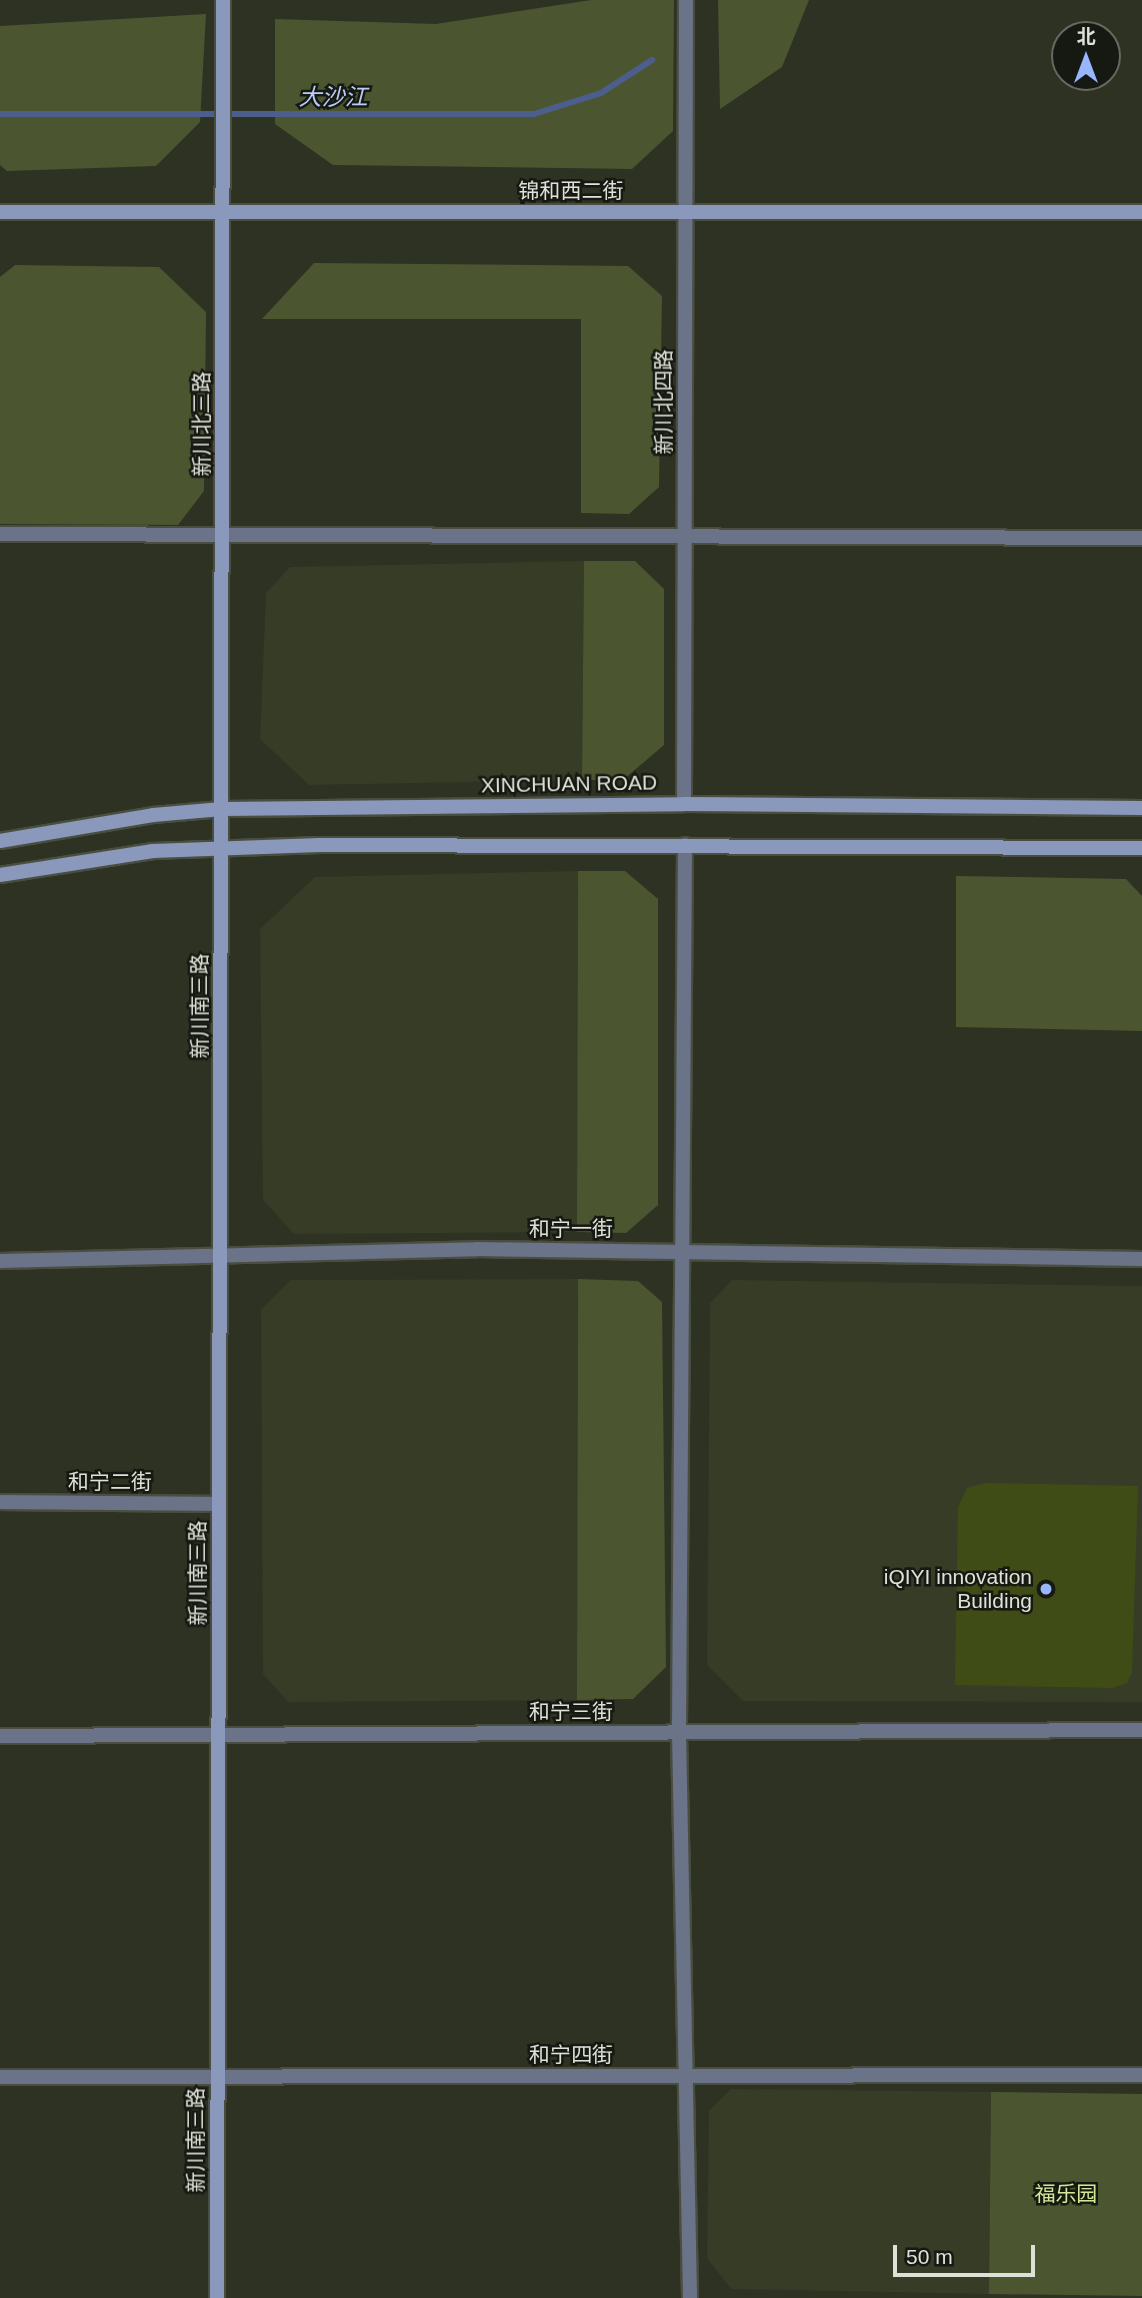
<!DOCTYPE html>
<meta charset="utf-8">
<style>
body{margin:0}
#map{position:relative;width:1142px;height:2298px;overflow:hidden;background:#2d3223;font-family:Helvetica,"Noto Sans SC",sans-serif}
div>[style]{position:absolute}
.built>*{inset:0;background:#363c26}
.green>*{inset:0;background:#4b5530}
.stream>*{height:6px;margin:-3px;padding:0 3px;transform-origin:3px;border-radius:3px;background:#4c5f8c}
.building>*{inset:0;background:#3f4c16}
.roads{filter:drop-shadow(2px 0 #494e40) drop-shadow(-2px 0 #494e40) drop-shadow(0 2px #494e40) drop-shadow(0 -2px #494e40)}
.street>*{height:14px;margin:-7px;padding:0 7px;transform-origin:7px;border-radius:7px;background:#6a7388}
.secondary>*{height:14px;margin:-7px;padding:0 7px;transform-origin:7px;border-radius:7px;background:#8a99bb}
.dots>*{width:19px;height:19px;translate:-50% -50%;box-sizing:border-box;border:4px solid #161812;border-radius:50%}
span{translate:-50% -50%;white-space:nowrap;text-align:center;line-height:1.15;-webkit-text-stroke:5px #161812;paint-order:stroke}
.street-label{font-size:21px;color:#dee1d7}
.poi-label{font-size:21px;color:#dee1d7}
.right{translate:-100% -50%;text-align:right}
.park-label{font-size:21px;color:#d2e997}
.water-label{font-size:23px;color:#bacdf9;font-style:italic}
.north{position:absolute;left:1051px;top:21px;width:70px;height:70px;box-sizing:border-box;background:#161812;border:2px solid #666861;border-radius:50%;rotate:0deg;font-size:19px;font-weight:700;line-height:28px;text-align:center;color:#dee1d7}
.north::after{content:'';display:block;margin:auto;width:24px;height:32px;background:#98b6fd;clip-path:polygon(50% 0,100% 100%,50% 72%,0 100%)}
.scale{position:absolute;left:893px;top:2245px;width:142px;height:32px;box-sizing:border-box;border:4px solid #dee1d7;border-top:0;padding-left:9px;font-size:21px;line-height:24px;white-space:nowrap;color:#dee1d7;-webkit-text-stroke:5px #161812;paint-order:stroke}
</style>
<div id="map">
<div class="built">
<div style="clip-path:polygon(584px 561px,582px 780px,309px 785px,260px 739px,266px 593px,290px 567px)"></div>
<div style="clip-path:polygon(578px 871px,577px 1232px,294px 1234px,263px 1200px,260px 929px,315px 877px)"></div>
<div style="clip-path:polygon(578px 1279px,577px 1700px,288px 1702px,263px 1674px,261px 1310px,291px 1280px)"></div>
<div style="clip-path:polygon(732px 1280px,1142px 1286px,1142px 1702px,743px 1701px,707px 1665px,710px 1303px)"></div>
<div style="clip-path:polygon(731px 2089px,991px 2092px,989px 2294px,731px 2289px,707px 2258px,709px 2111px)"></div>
</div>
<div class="green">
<div style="clip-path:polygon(591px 0,674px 0,673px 131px,632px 169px,333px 165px,275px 124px,275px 19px,436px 24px)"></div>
<div style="clip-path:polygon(718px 0,809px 0,782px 67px,720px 109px)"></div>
<div style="clip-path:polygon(206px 14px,200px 122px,156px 166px,7px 171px,0 165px,0 26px)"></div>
<div style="clip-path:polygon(314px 263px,628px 266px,662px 296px,659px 487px,629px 514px,581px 513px,581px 319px,262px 319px)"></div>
<div style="clip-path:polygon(15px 265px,159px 267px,206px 312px,204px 491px,178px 525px,0 524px,0 277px)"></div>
<div style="clip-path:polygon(584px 561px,635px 561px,664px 589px,664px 745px,623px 780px,582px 780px)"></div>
<div style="clip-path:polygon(578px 871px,625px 871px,658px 899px,658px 1205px,626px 1233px,577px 1232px)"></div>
<div style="clip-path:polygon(956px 876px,1126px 879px,1142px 896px,1142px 1031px,956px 1027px)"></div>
<div style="clip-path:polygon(578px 1279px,638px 1281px,662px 1302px,666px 1667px,633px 1699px,577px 1700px)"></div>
<div style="clip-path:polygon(991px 2092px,1142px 2094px,1142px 2296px,989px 2294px)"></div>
</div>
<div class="stream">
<div style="left:0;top:114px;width:534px"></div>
<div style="left:534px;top:114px;width:70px;rotate:-17.4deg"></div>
<div style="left:601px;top:93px;width:61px;rotate:-32.9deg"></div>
</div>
<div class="building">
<div style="clip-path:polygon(985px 1483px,1138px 1486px,1132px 1672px,1127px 1683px,1113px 1688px,955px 1685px,958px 1507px,967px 1488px)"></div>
</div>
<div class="roads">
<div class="street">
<div style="left:0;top:534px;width:1142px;rotate:0.2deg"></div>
<div style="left:684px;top:804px;width:804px;rotate:-89.86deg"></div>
<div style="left:685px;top:845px;width:888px;rotate:90.39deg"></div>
<div style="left:679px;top:1733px;width:565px;rotate:88.88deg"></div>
<div style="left:0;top:1261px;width:477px;rotate:-1.4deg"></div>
<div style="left:477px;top:1249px;width:665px;rotate:0.86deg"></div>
<div style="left:0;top:1502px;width:219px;rotate:0.5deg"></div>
<div style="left:0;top:1736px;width:1142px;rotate:-0.3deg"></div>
<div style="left:0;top:2077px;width:1142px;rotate:-0.1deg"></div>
</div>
<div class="secondary">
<div style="left:0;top:212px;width:1142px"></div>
<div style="left:0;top:841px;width:155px;rotate:-9.6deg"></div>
<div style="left:153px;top:815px;width:69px;rotate:-5deg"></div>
<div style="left:222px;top:809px;width:462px;rotate:-0.6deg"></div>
<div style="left:684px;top:804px;width:458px;rotate:0.5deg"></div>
<div style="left:0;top:875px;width:155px;rotate:-8.9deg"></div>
<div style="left:153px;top:851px;width:166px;rotate:-2.1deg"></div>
<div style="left:319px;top:845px;width:823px;rotate:0.21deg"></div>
<div style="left:217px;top:2298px;width:2298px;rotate:-89.85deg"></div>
</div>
</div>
<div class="dots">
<div style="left:1046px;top:1589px;background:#98b6fd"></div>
</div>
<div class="street-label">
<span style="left:571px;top:191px">锦和西二街</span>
<span style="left:664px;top:402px;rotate:-90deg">新川北四路</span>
<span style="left:202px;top:424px;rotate:-90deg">新川北三路</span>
<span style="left:569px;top:784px;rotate:-1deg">XINCHUAN ROAD</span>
<span style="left:200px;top:1006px;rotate:-90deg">新川南三路</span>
<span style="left:571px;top:1229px">和宁一街</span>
<span style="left:110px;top:1482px">和宁二街</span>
<span style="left:198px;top:1573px;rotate:-90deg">新川南三路</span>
<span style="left:571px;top:1712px">和宁三街</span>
<span style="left:571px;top:2055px">和宁四街</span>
<span style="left:196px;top:2140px;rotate:-90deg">新川南三路</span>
</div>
<div class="poi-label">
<span class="right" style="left:1032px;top:1589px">iQIYI innovation<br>Building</span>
</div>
<div class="park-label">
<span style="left:1066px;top:2194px">福乐园</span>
</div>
<div class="water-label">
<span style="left:333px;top:97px">大沙江</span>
</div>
<div class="north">北</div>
<div class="scale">50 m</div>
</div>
